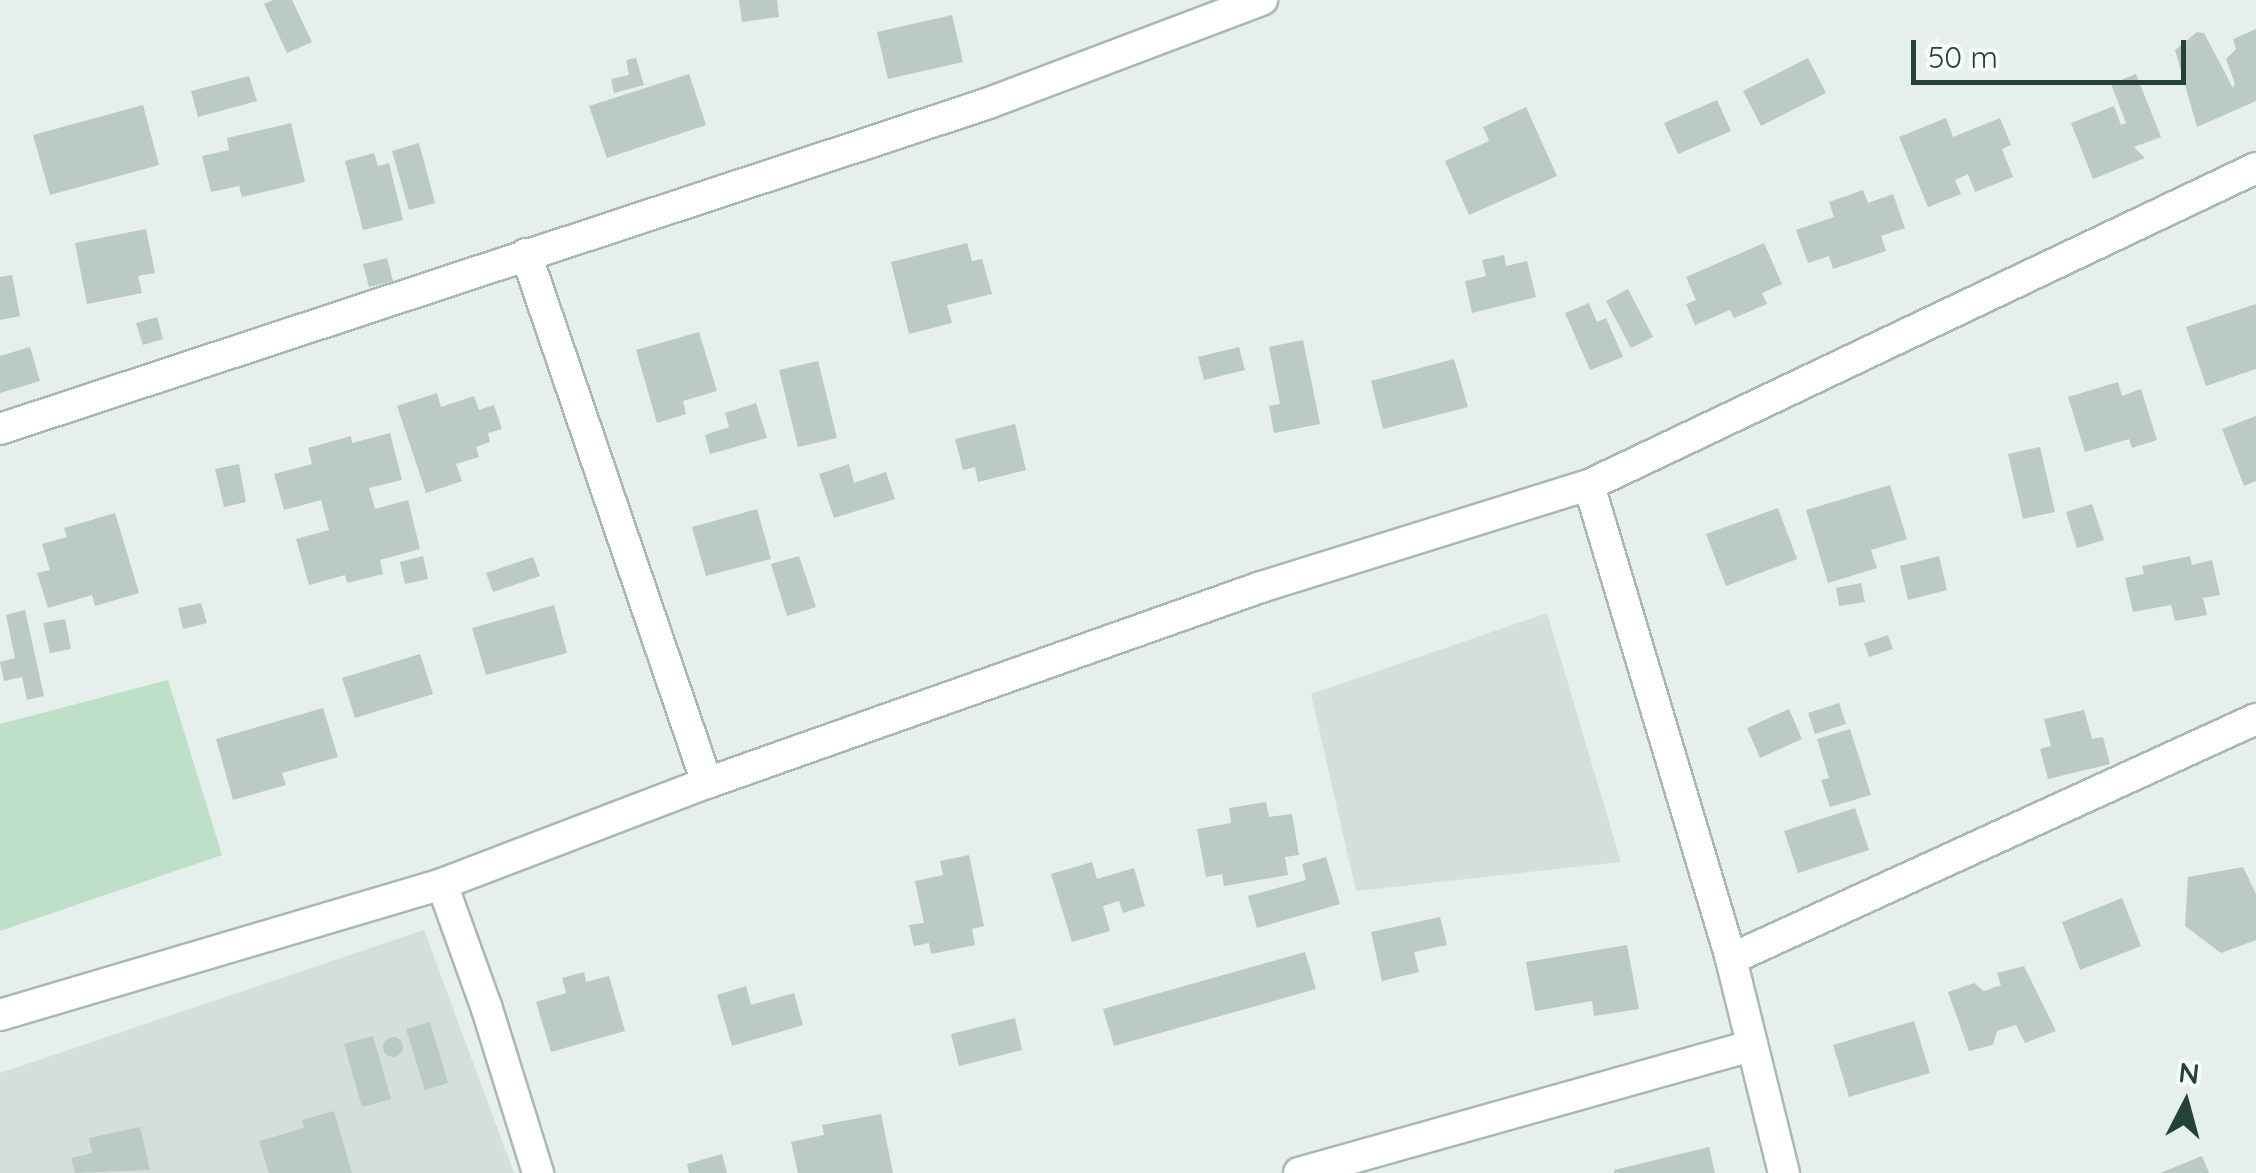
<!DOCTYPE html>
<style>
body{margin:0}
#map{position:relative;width:2256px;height:1173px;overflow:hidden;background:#e6efeb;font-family:Quicksand,sans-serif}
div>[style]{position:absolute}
.built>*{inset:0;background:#d4dfda}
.green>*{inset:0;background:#bfe0c8}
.building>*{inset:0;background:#bbcac4}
.round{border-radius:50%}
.roads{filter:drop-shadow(2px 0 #a8b8b2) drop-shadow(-2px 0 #a8b8b2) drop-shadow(0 2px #a8b8b2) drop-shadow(0 -2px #a8b8b2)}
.street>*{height:30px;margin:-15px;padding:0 15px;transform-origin:15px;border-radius:15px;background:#fff}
span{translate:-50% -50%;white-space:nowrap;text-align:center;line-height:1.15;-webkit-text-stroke:10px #f7fbf9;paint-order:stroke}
.north{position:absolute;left:2136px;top:1053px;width:100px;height:100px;-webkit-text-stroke:8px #f7fbf9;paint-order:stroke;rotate:6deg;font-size:28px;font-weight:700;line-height:40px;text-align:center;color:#24423a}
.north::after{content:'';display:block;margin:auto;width:35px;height:45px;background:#24423a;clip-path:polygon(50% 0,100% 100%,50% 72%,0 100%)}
.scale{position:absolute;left:1911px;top:40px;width:275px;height:45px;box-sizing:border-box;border:5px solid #24423a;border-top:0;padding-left:12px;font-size:30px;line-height:35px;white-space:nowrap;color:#24423a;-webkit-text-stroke:8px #f7fbf9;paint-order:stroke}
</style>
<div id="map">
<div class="built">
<div style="clip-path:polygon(1547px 613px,1621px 862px,1356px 891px,1311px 694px)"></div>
<div style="clip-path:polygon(424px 930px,514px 1173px,0 1173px,0 1073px)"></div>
</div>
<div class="green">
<div style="clip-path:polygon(168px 680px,222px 855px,0 931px,0 724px)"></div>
</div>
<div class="building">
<div style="clip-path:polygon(273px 0,292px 0,312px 42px,287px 53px,264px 4px)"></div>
<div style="clip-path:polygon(739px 0,777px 0,779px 17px,742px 22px)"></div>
<div style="clip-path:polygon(952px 15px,963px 62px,888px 79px,877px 32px)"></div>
<div style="clip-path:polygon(2256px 29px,2256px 101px,2197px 127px,2175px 50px,2197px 32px,2204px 33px,2233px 88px,2235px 84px,2226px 59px,2236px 49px,2233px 39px)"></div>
<div style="clip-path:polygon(636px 58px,644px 85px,614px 93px,611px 79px,629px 75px,626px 60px)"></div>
<div style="clip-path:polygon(1808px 58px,1826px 93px,1761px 126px,1743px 91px)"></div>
<div style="clip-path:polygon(689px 74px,706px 125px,607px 158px,589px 106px)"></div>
<div style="clip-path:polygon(2136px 74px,2161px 137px,2134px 147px,2145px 158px,2093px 179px,2071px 123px,2114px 106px,2121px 125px,2126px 123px,2111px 84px)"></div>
<div style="clip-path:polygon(249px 76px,257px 101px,198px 117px,191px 91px)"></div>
<div style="clip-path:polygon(1717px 100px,1731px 131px,1678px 154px,1664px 123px)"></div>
<div style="clip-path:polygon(143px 105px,159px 165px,50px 195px,33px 135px)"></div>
<div style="clip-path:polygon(1526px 107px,1557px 176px,1469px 215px,1445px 161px,1489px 141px,1483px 127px)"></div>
<div style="clip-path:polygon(1946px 118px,1953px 137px,2000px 118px,2011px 145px,2002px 149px,2013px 177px,1975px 192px,1968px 174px,1955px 180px,1961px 194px,1928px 207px,1899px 137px)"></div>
<div style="clip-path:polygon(291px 123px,305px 182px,242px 197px,239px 186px,211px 192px,202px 156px,229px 150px,227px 138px)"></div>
<div style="clip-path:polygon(419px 143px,435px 203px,409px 210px,392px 151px)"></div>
<div style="clip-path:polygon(374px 153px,378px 166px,389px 163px,403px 220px,363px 230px,345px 161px)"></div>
<div style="clip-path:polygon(1863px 190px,1868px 203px,1893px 194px,1905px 228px,1881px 236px,1886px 251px,1833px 269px,1829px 256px,1808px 263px,1796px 230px,1834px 217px,1829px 202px)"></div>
<div style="clip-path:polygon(146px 229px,155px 273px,138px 276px,142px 293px,87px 304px,75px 243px)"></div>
<div style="clip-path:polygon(967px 243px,972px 261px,982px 259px,992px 294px,947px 305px,952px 323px,909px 334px,891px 262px)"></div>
<div style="clip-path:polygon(1764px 243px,1782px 284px,1762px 293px,1767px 304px,1734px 318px,1730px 310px,1695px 325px,1686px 304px,1696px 300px,1686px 277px)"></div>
<div style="clip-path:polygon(1504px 255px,1506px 266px,1527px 261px,1536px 297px,1472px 313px,1465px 281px,1486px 276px,1482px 260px)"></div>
<div style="clip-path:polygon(387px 258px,393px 281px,369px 287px,363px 264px)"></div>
<div style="clip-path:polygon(12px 275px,20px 316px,0 320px,0 277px)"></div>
<div style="clip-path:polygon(1628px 289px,1653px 337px,1631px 348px,1606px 301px)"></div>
<div style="clip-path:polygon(1589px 303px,1597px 322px,1606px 318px,1623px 357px,1590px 370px,1565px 313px)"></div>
<div style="clip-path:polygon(2256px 304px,2256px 369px,2206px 386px,2186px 327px)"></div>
<div style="clip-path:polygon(157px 317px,163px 339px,143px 345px,136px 323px)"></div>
<div style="clip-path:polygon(699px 332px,717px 391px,683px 401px,686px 414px,657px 423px,636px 350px)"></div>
<div style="clip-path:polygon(1303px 340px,1320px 424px,1274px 433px,1269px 406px,1280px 404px,1269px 347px)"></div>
<div style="clip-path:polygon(30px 347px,40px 381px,0 393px,0 356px)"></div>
<div style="clip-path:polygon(1239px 347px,1245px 370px,1204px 380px,1198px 357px)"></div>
<div style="clip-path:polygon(1454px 359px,1468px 407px,1383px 429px,1371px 381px)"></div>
<div style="clip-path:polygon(818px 361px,837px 438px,798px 447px,779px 370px)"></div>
<div style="clip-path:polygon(2118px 382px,2122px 396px,2141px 389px,2157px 440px,2132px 448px,2129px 439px,2085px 452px,2068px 397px)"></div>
<div style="clip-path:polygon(437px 393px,441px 407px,474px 396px,479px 410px,494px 405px,502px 429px,488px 433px,490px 442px,476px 447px,479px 457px,456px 464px,462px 481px,426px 493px,397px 406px)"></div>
<div style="clip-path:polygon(756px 403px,767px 438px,710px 454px,705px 435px,729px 427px,725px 413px)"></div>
<div style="clip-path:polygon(2256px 416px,2256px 481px,2244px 486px,2222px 429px)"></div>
<div style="clip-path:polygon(1015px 424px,1026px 470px,978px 482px,975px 467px,963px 470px,955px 439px)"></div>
<div style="clip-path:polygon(390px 433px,402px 480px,369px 488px,375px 509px,408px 500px,420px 549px,380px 560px,383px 574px,347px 583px,345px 575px,309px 585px,296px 539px,329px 530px,321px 500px,284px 510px,274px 474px,312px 464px,308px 448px,351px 436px,352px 443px)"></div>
<div style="clip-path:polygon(2040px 447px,2055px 512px,2023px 519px,2008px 454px)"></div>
<div style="clip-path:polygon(239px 464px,246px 502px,224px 507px,215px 469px)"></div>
<div style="clip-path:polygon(849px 464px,854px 483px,886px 472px,895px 499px,834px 518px,819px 474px)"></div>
<div style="clip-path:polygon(1890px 485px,1907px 539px,1871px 550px,1877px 568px,1828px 583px,1806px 510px)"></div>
<div style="clip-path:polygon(2092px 504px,2104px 540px,2077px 548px,2066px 512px)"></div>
<div style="clip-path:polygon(1778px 508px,1797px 559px,1726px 586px,1706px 534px)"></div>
<div style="clip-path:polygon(757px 509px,771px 559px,706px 576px,692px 527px)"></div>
<div style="clip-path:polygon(115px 513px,139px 593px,95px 606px,92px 595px,48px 608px,37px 573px,50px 570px,42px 544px,67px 537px,64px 528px)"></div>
<div style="clip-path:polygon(423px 556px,428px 579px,405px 584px,400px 562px)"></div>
<div style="clip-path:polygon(799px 556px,816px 607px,787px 616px,771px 564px)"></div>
<div style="clip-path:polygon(1939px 556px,1947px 590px,1908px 600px,1900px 566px)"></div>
<div style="clip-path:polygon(2190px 556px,2192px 565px,2212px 560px,2220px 595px,2203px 598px,2207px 615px,2175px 621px,2171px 605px,2133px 612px,2125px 578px,2144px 574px,2142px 566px)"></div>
<div style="clip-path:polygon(533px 557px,540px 576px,493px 592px,486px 573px)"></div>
<div style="clip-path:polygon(1861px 583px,1865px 602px,1839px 606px,1836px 588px)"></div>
<div style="clip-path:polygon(201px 603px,207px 623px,183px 629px,178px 608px)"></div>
<div style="clip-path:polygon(554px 605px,567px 653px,486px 675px,472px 628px)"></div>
<div style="clip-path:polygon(25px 610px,44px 696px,27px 700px,22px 677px,4px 681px,0 662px,15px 658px,6px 615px)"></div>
<div style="clip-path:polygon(65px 619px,71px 649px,50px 653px,43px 623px)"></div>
<div style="clip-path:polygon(1888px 635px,1893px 649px,1869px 657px,1864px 643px)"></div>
<div style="clip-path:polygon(420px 654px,433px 694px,355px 718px,342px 678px)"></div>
<div style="clip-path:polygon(1839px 703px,1846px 724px,1815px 734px,1808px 713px)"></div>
<div style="clip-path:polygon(323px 708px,338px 757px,282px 773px,286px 785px,233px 800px,216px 739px)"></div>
<div style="clip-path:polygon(1789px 709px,1802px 739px,1760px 758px,1747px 728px)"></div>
<div style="clip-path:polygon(2084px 710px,2092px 739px,2103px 737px,2110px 764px,2048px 779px,2040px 749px,2051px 746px,2044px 719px)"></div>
<div style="clip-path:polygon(1850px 729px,1871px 795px,1830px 807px,1821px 780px,1829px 778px,1817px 739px)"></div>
<div style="clip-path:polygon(1266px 802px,1269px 817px,1292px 814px,1299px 855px,1285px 857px,1288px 875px,1224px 886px,1222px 874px,1206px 877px,1197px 829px,1231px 823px,1229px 808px)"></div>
<div style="clip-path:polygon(1855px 808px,1869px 850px,1798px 873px,1784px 831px)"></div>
<div style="clip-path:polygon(969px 855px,984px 926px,972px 929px,975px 945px,931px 954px,929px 943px,914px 946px,909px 925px,924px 923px,915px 881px,943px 875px,940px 861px)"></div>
<div style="clip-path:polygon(1326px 857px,1340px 904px,1257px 928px,1248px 896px,1306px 880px,1302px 864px)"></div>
<div style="clip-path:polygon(1092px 862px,1097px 879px,1134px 868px,1145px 906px,1123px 913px,1119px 901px,1103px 906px,1110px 931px,1072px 942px,1051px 874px)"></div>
<div style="clip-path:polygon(2243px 867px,2256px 894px,2256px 940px,2221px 953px,2185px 926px,2188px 877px)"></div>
<div style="clip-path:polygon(2122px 898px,2141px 946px,2080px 970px,2062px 922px)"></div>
<div style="clip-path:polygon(1440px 917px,1447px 945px,1414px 952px,1419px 972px,1382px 981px,1371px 932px)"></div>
<div style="clip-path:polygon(1627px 945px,1639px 1009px,1594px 1016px,1592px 1001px,1535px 1011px,1526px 962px)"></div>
<div style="clip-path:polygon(1305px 952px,1316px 989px,1114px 1046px,1103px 1009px)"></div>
<div style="clip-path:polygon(2024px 966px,2056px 1031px,2025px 1043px,2016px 1025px,1997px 1031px,1993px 1045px,1969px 1051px,1948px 992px,1974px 983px,1984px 991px,2001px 985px,1997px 973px)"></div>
<div style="clip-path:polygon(584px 972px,586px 982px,609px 976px,625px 1031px,551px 1052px,536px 1002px,566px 993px,562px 978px)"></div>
<div style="clip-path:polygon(746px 986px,751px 1005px,794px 993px,803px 1025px,732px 1046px,717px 995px)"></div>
<div style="clip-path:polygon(1015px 1018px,1022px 1050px,959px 1066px,951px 1034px)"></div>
<div style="clip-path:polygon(1914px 1021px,1930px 1073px,1849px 1097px,1833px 1045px)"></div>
<div style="clip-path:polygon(430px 1022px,448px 1083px,425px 1090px,406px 1029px)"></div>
<div style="clip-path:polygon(373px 1036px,391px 1099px,362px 1107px,344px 1044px)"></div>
<div class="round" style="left:383px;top:1037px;width:20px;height:20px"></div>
<div style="clip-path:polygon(334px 1111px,352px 1173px,269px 1173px,259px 1141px,304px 1128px,302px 1120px)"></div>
<div style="clip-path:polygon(881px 1114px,893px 1173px,798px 1173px,791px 1142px,824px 1135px,822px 1125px)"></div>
<div style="clip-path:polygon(140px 1127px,150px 1170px,75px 1173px,71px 1158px,92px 1153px,89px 1138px)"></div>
<div style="clip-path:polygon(1709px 1147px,1715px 1173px,1614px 1173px,1614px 1170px)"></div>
<div style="clip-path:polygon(722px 1154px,727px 1173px,689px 1173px,687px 1164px)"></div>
<div style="clip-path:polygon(2202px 1156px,2209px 1173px,2160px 1173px)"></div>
</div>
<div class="roads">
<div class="street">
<div style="left:526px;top:254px;width:559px;rotate:71.11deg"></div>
<div style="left:0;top:429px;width:1041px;rotate:-18.24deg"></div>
<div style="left:989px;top:103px;width:292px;rotate:-20.7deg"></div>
<div style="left:1589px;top:485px;width:495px;rotate:73.3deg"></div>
<div style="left:1731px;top:959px;width:220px;rotate:76.1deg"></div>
<div style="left:442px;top:884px;width:133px;rotate:70.2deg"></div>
<div style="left:487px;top:1009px;width:172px;rotate:72.7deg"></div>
<div style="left:1731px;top:959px;width:577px;rotate:-24.57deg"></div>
<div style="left:0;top:1015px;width:461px;rotate:-16.5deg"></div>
<div style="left:442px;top:884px;width:284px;rotate:-20.9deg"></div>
<div style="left:707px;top:783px;width:588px;rotate:-19.48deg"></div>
<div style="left:1261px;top:587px;width:343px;rotate:-17.3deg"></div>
<div style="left:1589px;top:485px;width:738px;rotate:-25.42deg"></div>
<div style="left:1299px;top:1173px;width:470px;rotate:-15.7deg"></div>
</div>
</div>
<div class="north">N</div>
<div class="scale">50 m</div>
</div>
